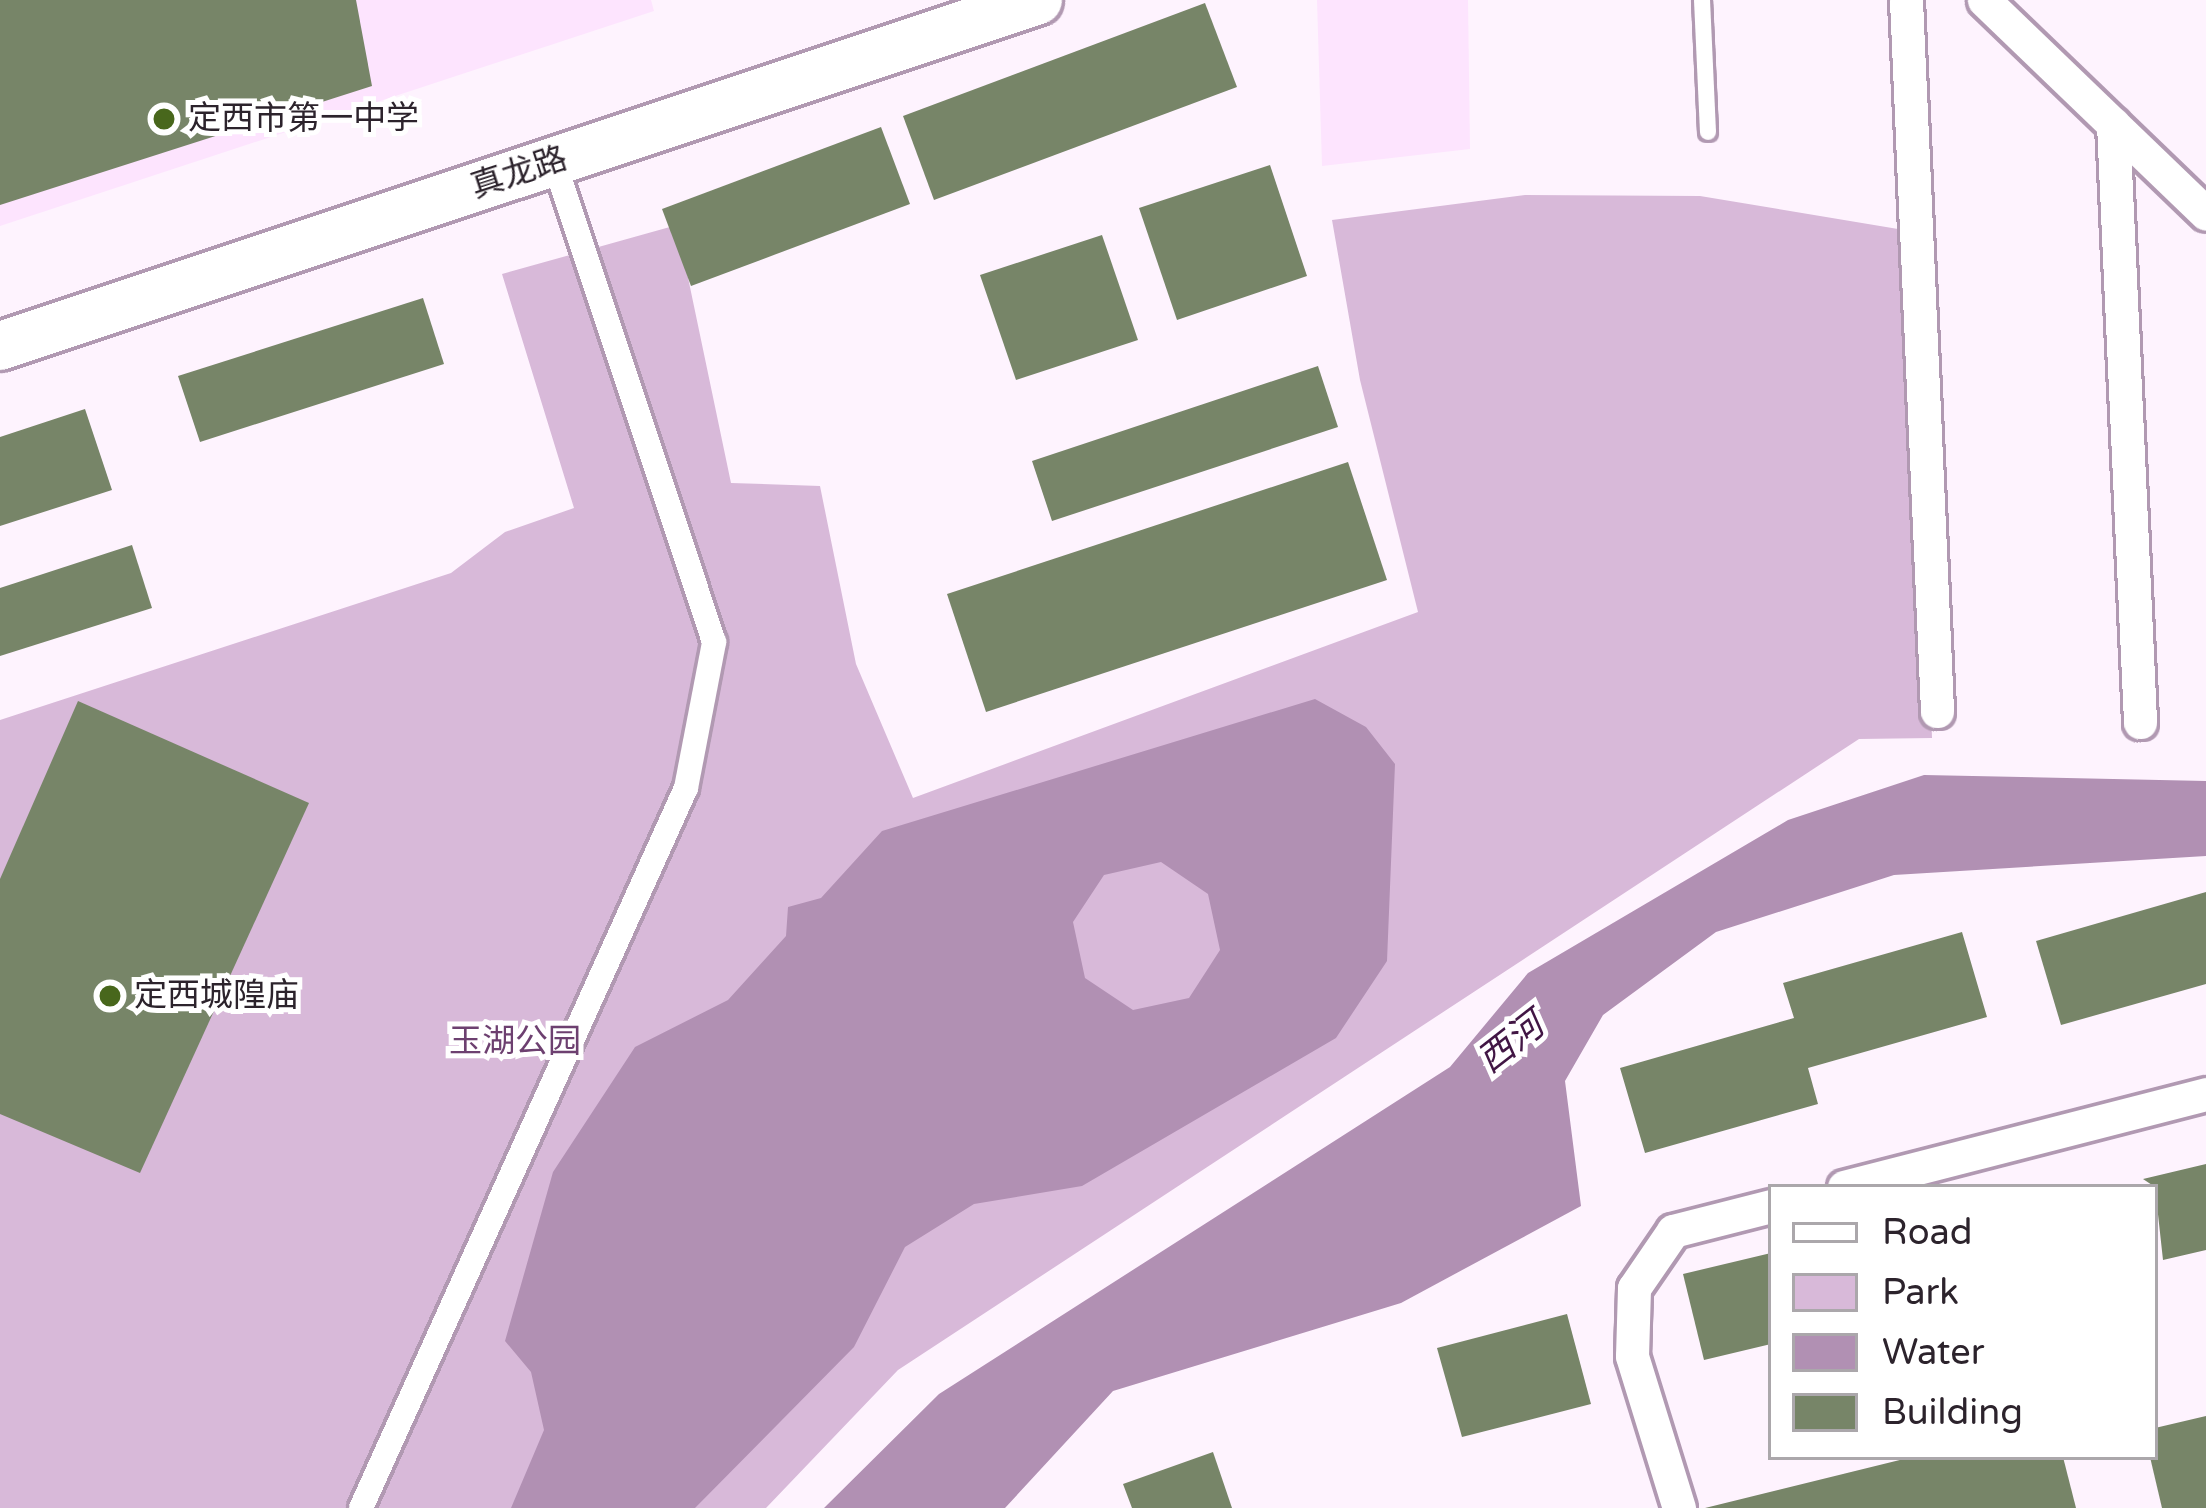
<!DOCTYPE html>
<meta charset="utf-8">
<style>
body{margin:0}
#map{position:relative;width:2206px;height:1508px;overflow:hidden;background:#fef3fe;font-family:"Varela Round","Noto Sans SC",sans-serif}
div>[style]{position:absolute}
.built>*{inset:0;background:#fde4fe}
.green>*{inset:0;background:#d8b9d9}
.water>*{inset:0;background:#b190b3}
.building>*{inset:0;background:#778568}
.roads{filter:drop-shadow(3px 0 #b199b2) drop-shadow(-3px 0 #b199b2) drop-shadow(0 3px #b199b2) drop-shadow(0 -3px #b199b2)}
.service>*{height:16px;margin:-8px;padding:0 8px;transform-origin:8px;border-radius:8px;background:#fff}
.pedestrian>*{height:24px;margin:-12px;padding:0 12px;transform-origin:12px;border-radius:12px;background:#fff}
.minor>*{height:33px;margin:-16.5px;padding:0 16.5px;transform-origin:16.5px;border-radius:16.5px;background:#fff}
.secondary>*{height:48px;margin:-24px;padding:0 24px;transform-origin:24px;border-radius:24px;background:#fff}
.dots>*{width:33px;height:33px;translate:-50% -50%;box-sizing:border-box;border:6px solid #fff;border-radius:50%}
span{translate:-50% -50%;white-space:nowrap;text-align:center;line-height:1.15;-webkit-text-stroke:10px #fff;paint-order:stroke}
.poi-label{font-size:33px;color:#2c232c}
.left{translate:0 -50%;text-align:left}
.street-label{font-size:33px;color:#2c232c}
.park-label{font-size:33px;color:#6d4070}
.water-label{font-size:36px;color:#411644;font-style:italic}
.legend{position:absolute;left:1768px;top:1184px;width:390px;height:276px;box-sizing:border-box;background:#fff;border:3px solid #aba7ab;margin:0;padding:15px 21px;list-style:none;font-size:36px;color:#2c232c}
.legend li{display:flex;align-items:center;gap:24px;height:60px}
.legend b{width:60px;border:3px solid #aba7ab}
</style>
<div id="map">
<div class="built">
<div style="clip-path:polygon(0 0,651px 0,654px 11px,0 226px)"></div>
<div style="clip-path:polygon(1317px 0,1468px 0,1470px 149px,1322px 166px)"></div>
</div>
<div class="green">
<div style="clip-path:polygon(1525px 195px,1700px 196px,1916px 232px,1932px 738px,1859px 739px,898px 1370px,766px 1508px,0 1508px,0 720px,451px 573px,505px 532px,574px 508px,502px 274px,677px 225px,731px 483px,820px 486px,856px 664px,913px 798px,1418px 612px,1360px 380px,1332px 220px)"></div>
</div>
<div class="water">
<div style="clip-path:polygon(evenodd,1315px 699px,1366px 727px,1395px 764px,1387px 961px,1336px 1038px,1082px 1186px,974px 1204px,905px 1247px,854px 1347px,695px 1508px,511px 1508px,544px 1430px,531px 1372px,505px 1341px,553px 1172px,635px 1047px,728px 1000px,786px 936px,788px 907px,821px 898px,882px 831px,1315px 699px,1161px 862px,1208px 894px,1220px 950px,1189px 998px,1133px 1010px,1085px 978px,1073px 922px,1104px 875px,1161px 862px)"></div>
<div style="clip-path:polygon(1924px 775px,2206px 781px,2206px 856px,1894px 875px,1716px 932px,1603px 1015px,1565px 1081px,1581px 1206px,1401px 1303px,1113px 1391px,1005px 1508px,824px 1508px,939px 1394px,1450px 1067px,1528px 973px,1788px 820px)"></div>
</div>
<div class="building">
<div style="clip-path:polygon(0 0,356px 0,372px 86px,0 205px)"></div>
<div style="clip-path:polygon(1205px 3px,1237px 87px,934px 200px,903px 116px)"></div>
<div style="clip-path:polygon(881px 127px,910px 204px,691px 286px,662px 209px)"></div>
<div style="clip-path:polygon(1270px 165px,1307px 276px,1177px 320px,1139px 208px)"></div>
<div style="clip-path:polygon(1102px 235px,1138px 340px,1016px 380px,980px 275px)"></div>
<div style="clip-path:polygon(423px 298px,444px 364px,200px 442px,178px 376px)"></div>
<div style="clip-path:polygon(1318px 366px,1338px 427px,1052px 521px,1032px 461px)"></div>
<div style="clip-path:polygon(85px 409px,112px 490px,0 526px,0 437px)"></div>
<div style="clip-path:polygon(1348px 462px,1387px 580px,986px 712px,947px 594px)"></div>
<div style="clip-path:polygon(132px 545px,152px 608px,0 656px,0 588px)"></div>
<div style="clip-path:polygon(78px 701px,309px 803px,140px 1173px,0 1114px,0 879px)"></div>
<div style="clip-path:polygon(2206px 892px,2206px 984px,2061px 1025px,2036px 941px)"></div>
<div style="clip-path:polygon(1962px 932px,1987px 1017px,1808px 1068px,1818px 1104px,1645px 1153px,1620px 1068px,1794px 1018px,1783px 983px)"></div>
<div style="clip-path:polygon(2206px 1164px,2206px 1250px,2163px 1260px,2155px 1187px,2143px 1179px)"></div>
<div style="clip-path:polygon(1771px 1253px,1771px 1344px,1704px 1360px,1683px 1274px)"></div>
<div style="clip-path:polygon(1567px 1314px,1591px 1404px,1462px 1437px,1437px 1348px)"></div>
<div style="clip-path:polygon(2206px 1416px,2206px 1508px,2162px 1508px,2150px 1457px,2155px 1428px)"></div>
<div style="clip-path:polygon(1213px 1452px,1232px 1508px,1132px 1508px,1123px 1484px)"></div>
<div style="clip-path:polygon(1912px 1457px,2063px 1457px,2076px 1508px,1705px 1508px)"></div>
</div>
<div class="roads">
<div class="service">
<div style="left:1702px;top:0;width:132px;rotate:87.4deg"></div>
</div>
<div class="pedestrian">
<div style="left:361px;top:1508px;width:790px;rotate:-65.71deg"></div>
<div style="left:686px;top:788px;width:149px;rotate:-79.1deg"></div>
<div style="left:714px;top:642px;width:507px;rotate:-108.4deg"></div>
</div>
<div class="minor">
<div style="left:1906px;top:0;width:712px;rotate:87.5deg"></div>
<div style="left:1984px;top:0;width:308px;rotate:43.9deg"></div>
<div style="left:2113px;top:124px;width:599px;rotate:87.41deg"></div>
<div style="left:1844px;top:1187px;width:374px;rotate:-14.4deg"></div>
<div style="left:1679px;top:1508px;width:159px;rotate:-107.2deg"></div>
<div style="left:1632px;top:1356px;width:68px;rotate:-88.3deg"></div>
<div style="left:1634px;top:1288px;width:69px;rotate:-55.6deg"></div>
<div style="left:1673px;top:1231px;width:101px;rotate:-14.3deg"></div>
</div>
<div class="secondary">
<div style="left:0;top:346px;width:1094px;rotate:-18.43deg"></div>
</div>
</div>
<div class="dots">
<div style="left:164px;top:119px;background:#48671c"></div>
<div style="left:110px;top:996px;background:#48671c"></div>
</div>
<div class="poi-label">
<span class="left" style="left:188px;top:119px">定西市第一中学</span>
<span class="left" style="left:134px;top:996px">定西城隍庙</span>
</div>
<div class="street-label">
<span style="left:519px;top:173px;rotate:-18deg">真龙路</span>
</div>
<div class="park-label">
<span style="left:515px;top:1042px">玉湖公园</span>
</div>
<div class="water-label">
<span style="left:1511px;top:1043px;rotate:-38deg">西河</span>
</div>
<ul class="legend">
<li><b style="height:15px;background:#fff"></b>Road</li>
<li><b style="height:33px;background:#d8b9d9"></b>Park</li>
<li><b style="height:33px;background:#b190b3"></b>Water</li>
<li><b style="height:33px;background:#778568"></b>Building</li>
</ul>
</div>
